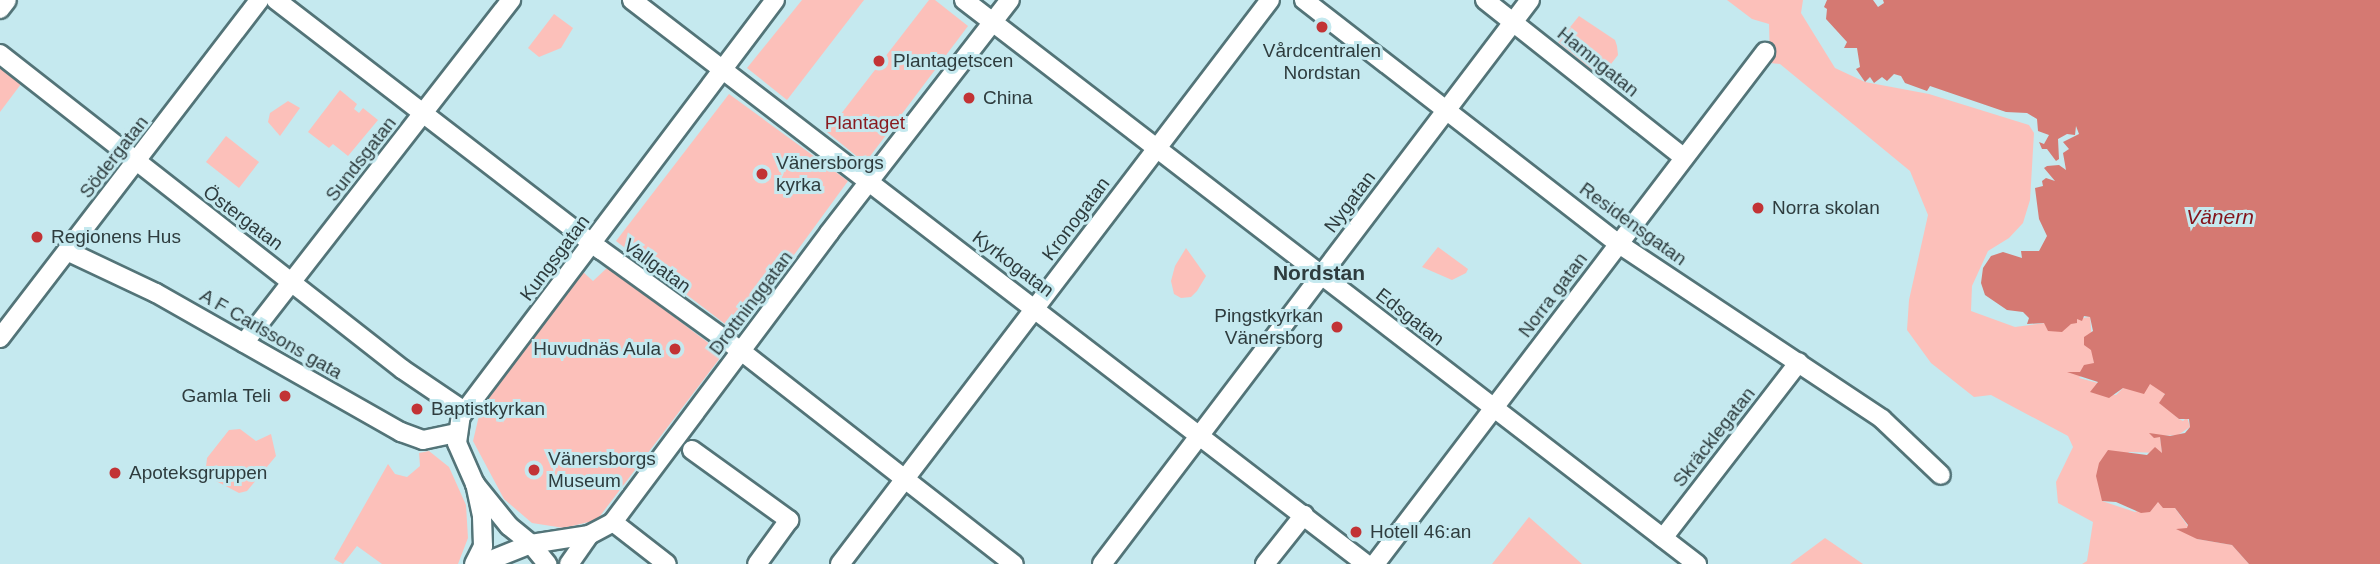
<!DOCTYPE html>
<meta charset="utf-8">
<style>
body{margin:0}
#map{position:relative;width:2380px;height:564px;overflow:hidden;background:#c5e9ef;font-family:Arial,sans-serif}
div>[style]{position:absolute}
.green>*{inset:0;background:#fcc0ba}
.water>*{inset:0;background:#d57972}
.roads{filter:drop-shadow(2px 0 #537478) drop-shadow(-2px 0 #537478) drop-shadow(0 2px #537478) drop-shadow(0 -2px #537478)}
.minor>*{height:18px;margin:-9px;padding:0 9px;transform-origin:9px;border-radius:9px;background:#fff}
.dots>*{width:19px;height:19px;translate:-50% -50%;box-sizing:border-box;border:4px solid #c5e9ef;border-radius:50%}
span{translate:-50% -50%;white-space:nowrap;text-align:center;line-height:1.15;-webkit-text-stroke:6px #c5e9ef;paint-order:stroke}
.poi-label{font-size:19px;color:#2e3c3e}
.left{translate:0 -50%;text-align:left}
.right{translate:-100% -50%;text-align:right}
.street-label{font-size:19px;color:#2e3c3e}
.park-label{font-size:19px;color:#891a1f}
.water-label{font-size:21px;color:#84141b;font-style:italic}
.neighbourhood-label{font-size:21px;color:#2e3c3e;font-weight:700}
</style>
<div id="map">
<div class="green">
<div style="clip-path:polygon(802px 0,864px 0,787px 100px,747px 68px)"></div>
<div style="clip-path:polygon(929px 0,935px 0,968px 26px,865px 163px,827px 132px)"></div>
<div style="clip-path:polygon(1727px 0,1803px 0,1801px 13px,1835px 68px,1865px 82px,1929px 94px,2029px 125px,2034px 133px,2030px 200px,2023px 223px,2009px 238px,1988px 251px,1972px 286px,1971px 311px,2015px 327px,2090px 317px,2094px 363px,2079px 378px,2098px 383px,2091px 392px,2116px 395px,2123px 388px,2150px 383px,2165px 393px,2161px 403px,2179px 419px,2183px 421px,2187px 417px,2190px 427px,2178px 435px,2156px 436px,2160px 436px,2162px 453px,2129px 452px,2102px 501px,2135px 512px,2158px 502px,2175px 508px,2197px 539px,2232px 545px,2249px 564px,2082px 564px,2087px 561px,2093px 522px,2058px 503px,2056px 482px,2073px 447px,2068px 436px,1991px 395px,1974px 397px,1931px 363px,1907px 330px,1909px 300px,1928px 215px,1910px 171px,1780px 64px,1770px 63px,1769px 24px,1752px 19px)"></div>
<div style="clip-path:polygon(554px 14px,573px 28px,561px 48px,539px 57px,528px 48px)"></div>
<div style="clip-path:polygon(1579px 16px,1615px 40px,1617px 46px,1618px 55px,1601px 77px,1558px 42px)"></div>
<div style="clip-path:polygon(0 67px,21px 84px,0 112px)"></div>
<div style="clip-path:polygon(340px 90px,357px 104px,354px 109px,359px 113px,363px 108px,378px 120px,348px 156px,333px 144px,329px 148px,308px 132px)"></div>
<div style="clip-path:polygon(729px 94px,848px 181px,737px 333px,616px 241px)"></div>
<div style="clip-path:polygon(288px 101px,300px 108px,280px 136px,268px 122px,270px 113px)"></div>
<div style="clip-path:polygon(226px 136px,259px 162px,239px 188px,206px 162px)"></div>
<div style="clip-path:polygon(1438px 247px,1468px 269px,1466px 273px,1452px 280px,1422px 267px)"></div>
<div style="clip-path:polygon(1186px 248px,1206px 276px,1197px 291px,1191px 297px,1181px 298px,1174px 294px,1171px 281px,1175px 266px)"></div>
<div style="clip-path:polygon(608px 267px,723px 354px,597px 520px,564px 528px,532px 523px,504px 499px,473px 441px,482px 403px,582px 271px,593px 281px)"></div>
<div style="clip-path:polygon(240px 429px,256px 441px,271px 434px,276px 456px,247px 491px,239px 493px,216px 481px,206px 467px,207px 458px,229px 430px)"></div>
<div style="clip-path:polygon(429px 451px,449px 467px,466px 505px,468px 538px,458px 564px,382px 564px,357px 546px,343px 564px,334px 559px,388px 464px,395px 474px,407px 477px,420px 466px,419px 453px)"></div>
<div style="clip-path:polygon(1529px 517px,1582px 564px,1492px 564px)"></div>
<div style="clip-path:polygon(1825px 538px,1863px 564px,1790px 564px)"></div>
</div>
<div class="water">
<div style="clip-path:polygon(1827px 0,1873px 0,1878px 7px,1884px 3px,1883px 0,2380px 0,2380px 564px,2249px 564px,2232px 545px,2197px 539px,2176px 529px,2187px 528px,2188px 525px,2175px 508px,2163px 508px,2158px 502px,2150px 512px,2141px 513px,2116px 502px,2102px 501px,2096px 476px,2099px 463px,2108px 450px,2147px 455px,2155px 447px,2162px 453px,2160px 437px,2154px 438px,2149px 433px,2170px 436px,2185px 433px,2190px 427px,2189px 419px,2179px 419px,2159px 403px,2165px 394px,2150px 384px,2144px 394px,2123px 388px,2109px 398px,2090px 392px,2098px 382px,2067px 372px,2080px 372px,2084px 365px,2094px 363px,2091px 350px,2084px 345px,2084px 337px,2093px 331px,2090px 317px,2084px 316px,2082px 321px,2077px 319px,2077px 323px,2071px 324px,2062px 332px,2048px 331px,2044px 323px,2027px 324px,2029px 318px,2023px 312px,2007px 310px,1985px 295px,1981px 283px,1983px 268px,1991px 256px,2003px 252px,2022px 258px,2021px 251px,2039px 251px,2047px 236px,2039px 219px,2035px 188px,2043px 186px,2042px 181px,2046px 178px,2055px 181px,2044px 168px,2047px 166px,2059px 165px,2066px 170px,2063px 153px,2069px 149px,2063px 142px,2079px 134px,2076px 126px,2075px 135px,2067px 134px,2058px 139px,2059px 159px,2056px 161px,2047px 149px,2042px 149px,2039px 142px,2044px 144px,2049px 135px,2038px 131px,2037px 119px,2027px 113px,2006px 112px,1930px 86px,1927px 91px,1905px 83px,1901px 76px,1894px 74px,1887px 81px,1882px 77px,1874px 83px,1870px 77px,1865px 82px,1856px 69px,1860px 67px,1857px 48px,1844px 48px,1847px 42px,1826px 19px,1827px 9px,1824px 7px)"></div>
</div>
<div class="roads">
<div class="minor">
<div style="left:276px;top:0;width:410px;rotate:37.6deg"></div>
<div style="left:601px;top:250px;width:173px;rotate:35.8deg"></div>
<div style="left:741px;top:351px;width:346px;rotate:38deg"></div>
<div style="left:632px;top:0;width:926px;rotate:37.54deg"></div>
<div style="left:964px;top:0;width:925px;rotate:37.58deg"></div>
<div style="left:1304px;top:0;width:398px;rotate:37.8deg"></div>
<div style="left:1619px;top:244px;width:316px;rotate:33.6deg"></div>
<div style="left:1882px;top:419px;width:81px;rotate:43.5deg"></div>
<div style="left:1485px;top:0;width:254px;rotate:38.4deg"></div>
<div style="left:0;top:9px;width:11px;rotate:-52deg"></div>
<div style="left:0;top:54px;width:511px;rotate:38.08deg"></div>
<div style="left:402px;top:369px;width:75px;rotate:34.1deg"></div>
<div style="left:67px;top:251px;width:98px;rotate:25.3deg"></div>
<div style="left:156px;top:293px;width:282px;rotate:29.6deg"></div>
<div style="left:401px;top:432px;width:23px;rotate:20deg"></div>
<div style="left:423px;top:440px;width:34px;rotate:-12deg"></div>
<div style="left:0;top:338px;width:426px;rotate:-52.5deg"></div>
<div style="left:244px;top:343px;width:435px;rotate:-52.1deg"></div>
<div style="left:692px;top:450px;width:120px;rotate:35.8deg"></div>
<div style="left:789px;top:520px;width:54px;rotate:126deg"></div>
<div style="left:475px;top:484px;width:54px;rotate:51deg"></div>
<div style="left:509px;top:526px;width:28px;rotate:39deg"></div>
<div style="left:531px;top:544px;width:26px;rotate:51deg"></div>
<div style="left:613px;top:522px;width:68px;rotate:37.9deg"></div>
<div style="left:1663px;top:538px;width:222px;rotate:-52.3deg"></div>
<div style="left:474px;top:564px;width:20px;rotate:-63deg"></div>
<div style="left:483px;top:546px;width:30px;rotate:-92deg"></div>
<div style="left:482px;top:516px;width:33px;rotate:-102deg"></div>
<div style="left:475px;top:484px;width:45px;rotate:-113.7deg"></div>
<div style="left:457px;top:443px;width:27px;rotate:-82deg"></div>
<div style="left:461px;top:416px;width:521px;rotate:-52.95deg"></div>
<div style="left:481px;top:564px;width:54px;rotate:-21.8deg"></div>
<div style="left:531px;top:544px;width:59px;rotate:-8.8deg"></div>
<div style="left:589px;top:535px;width:27px;rotate:-28deg"></div>
<div style="left:613px;top:522px;width:361px;rotate:-53.2deg"></div>
<div style="left:829px;top:233px;width:295px;rotate:-52.2deg"></div>
<div style="left:569px;top:564px;width:35px;rotate:-55deg"></div>
<div style="left:840px;top:564px;width:709px;rotate:-52.68deg"></div>
<div style="left:1102px;top:564px;width:708px;rotate:-52.81deg"></div>
<div style="left:1265px;top:564px;width:63px;rotate:-51.5deg"></div>
<div style="left:1375px;top:564px;width:644px;rotate:-52.7deg"></div>
</div>
</div>
<div class="dots">
<div style="left:1322px;top:27px;background:#c23335"></div>
<div style="left:879px;top:61px;background:#c23335"></div>
<div style="left:969px;top:98px;background:#c23335"></div>
<div style="left:762px;top:174px;background:#c23335"></div>
<div style="left:1758px;top:208px;background:#c23335"></div>
<div style="left:37px;top:237px;background:#c23335"></div>
<div style="left:1337px;top:327px;background:#c23335"></div>
<div style="left:675px;top:349px;background:#c23335"></div>
<div style="left:285px;top:396px;background:#c23335"></div>
<div style="left:417px;top:409px;background:#c23335"></div>
<div style="left:534px;top:470px;background:#c23335"></div>
<div style="left:115px;top:473px;background:#c23335"></div>
<div style="left:1356px;top:532px;background:#c23335"></div>
</div>
<div class="poi-label">
<span style="left:1322px;top:62px">Vårdcentralen<br>Nordstan</span>
<span class="left" style="left:893px;top:61px">Plantagetscen</span>
<span class="left" style="left:983px;top:98px">China</span>
<span class="left" style="left:776px;top:174px">Vänersborgs<br>kyrka</span>
<span class="left" style="left:1772px;top:208px">Norra skolan</span>
<span class="left" style="left:51px;top:237px">Regionens Hus</span>
<span class="right" style="left:1323px;top:327px">Pingstkyrkan<br>Vänersborg</span>
<span class="right" style="left:661px;top:349px">Huvudnäs Aula</span>
<span class="right" style="left:271px;top:396px">Gamla Teli</span>
<span class="left" style="left:431px;top:409px">Baptistkyrkan</span>
<span class="left" style="left:548px;top:470px">Vänersborgs<br>Museum</span>
<span class="left" style="left:129px;top:473px">Apoteksgruppen</span>
<span class="left" style="left:1370px;top:532px">Hotell 46:an</span>
</div>
<div class="street-label">
<span style="left:1598px;top:62px;rotate:39deg">Hamngatan</span>
<span style="left:114px;top:157px;rotate:-52deg">Södergatan</span>
<span style="left:361px;top:159px;rotate:-52deg">Sundsgatan</span>
<span style="left:1350px;top:202px;rotate:-53deg">Nygatan</span>
<span style="left:243px;top:218px;rotate:37deg">Östergatan</span>
<span style="left:1076px;top:219px;rotate:-53deg">Kronogatan</span>
<span style="left:1633px;top:224px;rotate:36deg">Residensgatan</span>
<span style="left:555px;top:258px;rotate:-53deg">Kungsgatan</span>
<span style="left:1013px;top:264px;rotate:37deg">Kyrkogatan</span>
<span style="left:657px;top:266px;rotate:36deg">Vallgatan</span>
<span style="left:1553px;top:295px;rotate:-53deg">Norra gatan</span>
<span style="left:751px;top:303px;rotate:-53deg">Drottninggatan</span>
<span style="left:1410px;top:317px;rotate:38deg">Edsgatan</span>
<span style="left:271px;top:334px;rotate:30deg">A F Carlssons gata</span>
<span style="left:1714px;top:437px;rotate:-52deg">Skräcklegatan</span>
</div>
<div class="park-label">
<span style="left:865px;top:123px">Plantaget</span>
</div>
<div class="water-label">
<span style="left:2220px;top:217px">Vänern</span>
</div>
<div class="neighbourhood-label">
<span style="left:1319px;top:273px">Nordstan</span>
</div>
</div>
